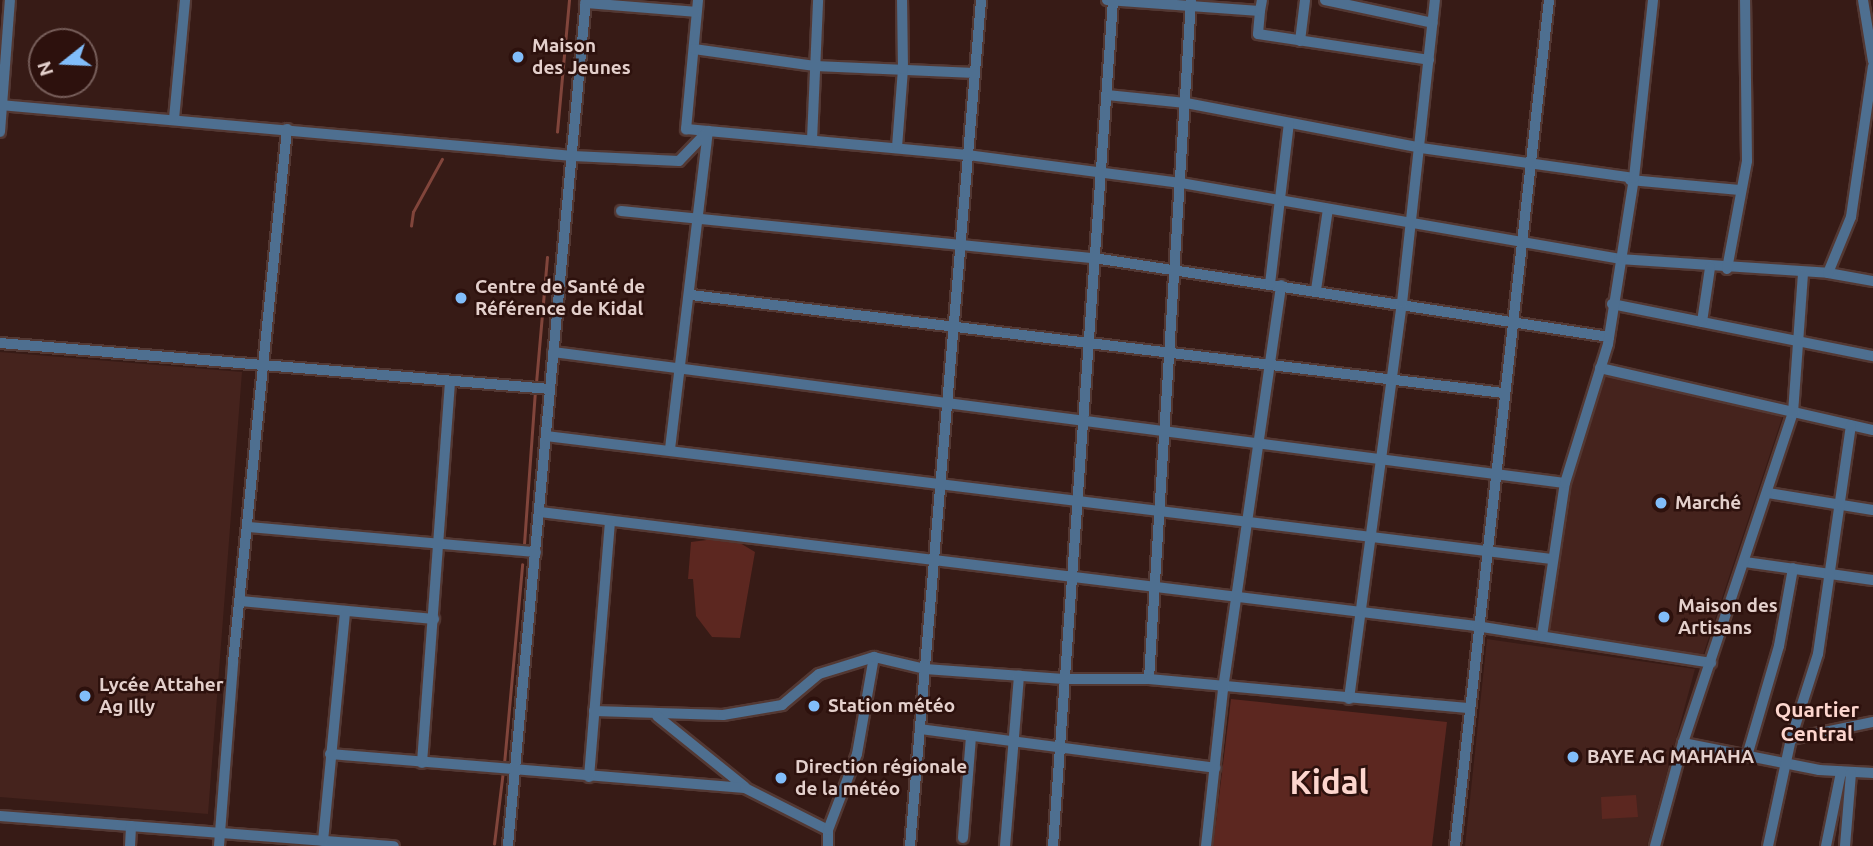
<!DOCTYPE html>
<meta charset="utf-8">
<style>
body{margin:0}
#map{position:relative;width:1873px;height:846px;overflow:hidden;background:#371b16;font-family:Ubuntu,sans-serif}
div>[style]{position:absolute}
.built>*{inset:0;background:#45231d}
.green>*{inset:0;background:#5c2720}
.stream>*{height:2.5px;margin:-1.25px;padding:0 1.25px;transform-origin:1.25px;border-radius:1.25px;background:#81453b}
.roads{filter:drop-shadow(2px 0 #533833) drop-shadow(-2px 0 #533833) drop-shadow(0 2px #533833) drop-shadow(0 -2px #533833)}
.minor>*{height:10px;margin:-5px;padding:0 5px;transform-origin:5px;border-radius:5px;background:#4e6f90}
.dots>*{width:19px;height:19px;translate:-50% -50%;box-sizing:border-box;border:4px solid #2d110d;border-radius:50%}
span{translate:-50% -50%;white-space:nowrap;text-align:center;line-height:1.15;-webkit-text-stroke:5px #2d110d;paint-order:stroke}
.poi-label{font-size:19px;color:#e4d0cc;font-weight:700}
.left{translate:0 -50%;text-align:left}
.neighbourhood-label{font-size:21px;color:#fdd6ce;font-weight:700}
.town-label{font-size:33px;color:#fdd6ce;font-weight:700}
.north{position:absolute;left:28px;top:28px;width:70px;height:70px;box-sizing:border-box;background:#2d110d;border:2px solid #765d59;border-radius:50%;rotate:252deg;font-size:19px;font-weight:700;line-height:28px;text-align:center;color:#e4d0cc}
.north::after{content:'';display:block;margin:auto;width:24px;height:32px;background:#81bdfa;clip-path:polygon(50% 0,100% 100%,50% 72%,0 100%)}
</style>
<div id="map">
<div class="built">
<div style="clip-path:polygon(0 352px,242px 372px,208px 814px,0 797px)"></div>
<div style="clip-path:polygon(1604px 373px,1784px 412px,1702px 658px,1547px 631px,1570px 481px)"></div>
<div style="clip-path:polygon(1487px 639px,1695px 669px,1647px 846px,1465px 846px)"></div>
</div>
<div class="green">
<div style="clip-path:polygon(730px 537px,755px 552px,740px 638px,712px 637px,696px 616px,693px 579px,688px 579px,691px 542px)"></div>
<div style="clip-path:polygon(1231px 699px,1447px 722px,1432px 846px,1213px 846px)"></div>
<div style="clip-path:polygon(1636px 795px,1638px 817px,1602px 819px,1601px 797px)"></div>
</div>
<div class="stream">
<div style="left:557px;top:132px;width:133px;rotate:-84.8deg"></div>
<div style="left:411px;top:226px;width:14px;rotate:-82deg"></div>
<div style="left:413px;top:212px;width:60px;rotate:-61.3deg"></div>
<div style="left:536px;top:383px;width:126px;rotate:-85deg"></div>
<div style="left:524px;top:544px;width:152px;rotate:-85.9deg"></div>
<div style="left:504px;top:764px;width:200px;rotate:-84.8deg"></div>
<div style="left:494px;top:844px;width:74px;rotate:-83deg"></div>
</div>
<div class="roads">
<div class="minor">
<div style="left:698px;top:0;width:130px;rotate:95.3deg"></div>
<div style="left:686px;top:129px;width:283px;rotate:5.3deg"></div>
<div style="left:968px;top:155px;width:215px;rotate:7.5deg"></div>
<div style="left:1181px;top:183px;width:445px;rotate:9.8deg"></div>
<div style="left:1619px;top:259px;width:209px;rotate:3.8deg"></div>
<div style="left:1828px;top:273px;width:46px;rotate:10.1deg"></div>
<div style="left:1107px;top:0;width:153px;rotate:4.1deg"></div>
<div style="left:1260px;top:11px;width:23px;rotate:95deg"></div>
<div style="left:1258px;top:34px;width:173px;rotate:8.6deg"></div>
<div style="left:1325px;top:0;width:110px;rotate:12deg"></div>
<div style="left:1863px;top:0;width:62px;rotate:80.7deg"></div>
<div style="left:585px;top:3px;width:111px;rotate:4.6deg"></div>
<div style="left:1260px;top:11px;width:11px;rotate:-80deg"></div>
<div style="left:1300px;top:41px;width:41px;rotate:-83deg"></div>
<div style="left:694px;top:49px;width:122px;rotate:8deg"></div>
<div style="left:815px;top:66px;width:160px;rotate:2.5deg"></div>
<div style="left:1107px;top:95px;width:79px;rotate:5.8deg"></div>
<div style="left:1186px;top:103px;width:239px;rotate:10.8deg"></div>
<div style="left:1421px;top:148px;width:215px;rotate:8deg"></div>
<div style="left:0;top:105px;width:575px;rotate:5.09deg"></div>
<div style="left:573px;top:156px;width:106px;rotate:2.7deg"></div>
<div style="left:679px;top:161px;width:42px;rotate:-46deg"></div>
<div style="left:174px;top:119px;width:120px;rotate:-84.7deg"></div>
<div style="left:0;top:132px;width:132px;rotate:-85.7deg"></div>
<div style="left:812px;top:140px;width:140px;rotate:-87.5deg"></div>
<div style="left:897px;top:147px;width:78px;rotate:-85.6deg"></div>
<div style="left:903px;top:69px;width:69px;rotate:-90.8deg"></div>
<div style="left:1630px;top:180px;width:110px;rotate:5.2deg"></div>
<div style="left:621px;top:211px;width:475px;rotate:5.7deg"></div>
<div style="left:1094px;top:258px;width:521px;rotate:8.72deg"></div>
<div style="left:1727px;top:269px;width:110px;rotate:-79.5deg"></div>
<div style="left:1747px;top:161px;width:161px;rotate:-90.7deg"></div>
<div style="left:1828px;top:273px;width:61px;rotate:-67.7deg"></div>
<div style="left:1851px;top:217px;width:152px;rotate:-81.7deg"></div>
<div style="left:1270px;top:284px;width:162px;rotate:-83.3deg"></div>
<div style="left:1316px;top:290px;width:82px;rotate:-81.6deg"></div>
<div style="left:691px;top:295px;width:818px;rotate:6.88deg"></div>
<div style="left:1612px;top:304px;width:266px;rotate:11.3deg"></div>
<div style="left:1702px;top:322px;width:55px;rotate:-81.6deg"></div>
<div style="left:0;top:343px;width:552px;rotate:4.78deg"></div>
<div style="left:553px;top:352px;width:1020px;rotate:7.38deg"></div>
<div style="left:1600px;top:368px;width:280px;rotate:12.8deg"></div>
<div style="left:546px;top:436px;width:1013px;rotate:6.97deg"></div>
<div style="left:670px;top:449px;width:320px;rotate:-83.2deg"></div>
<div style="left:1768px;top:493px;width:106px;rotate:9.2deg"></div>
<div style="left:540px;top:512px;width:943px;rotate:6.94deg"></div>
<div style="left:1476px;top:626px;width:238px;rotate:8.9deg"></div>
<div style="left:248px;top:527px;width:289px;rotate:5deg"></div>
<div style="left:1745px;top:562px;width:129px;rotate:8deg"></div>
<div style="left:240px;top:601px;width:195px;rotate:5.3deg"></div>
<div style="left:1542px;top:636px;width:155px;rotate:-81.5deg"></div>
<div style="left:1565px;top:483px;width:145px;rotate:-72.8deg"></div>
<div style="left:1608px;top:344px;width:168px;rotate:-81.1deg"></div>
<div style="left:1634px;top:178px;width:179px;rotate:-83.9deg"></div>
<div style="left:1149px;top:679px;width:680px;rotate:-86.46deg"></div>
<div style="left:1349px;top:699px;width:400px;rotate:-82.4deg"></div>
<div style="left:1402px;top:303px;width:305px;rotate:-83.8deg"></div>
<div style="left:594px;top:711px;width:129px;rotate:1.8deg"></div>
<div style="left:723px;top:715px;width:60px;rotate:-9.6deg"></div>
<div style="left:782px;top:705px;width:48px;rotate:-40deg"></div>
<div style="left:819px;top:674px;width:58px;rotate:-17.2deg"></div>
<div style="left:657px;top:716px;width:113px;rotate:38.9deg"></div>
<div style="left:920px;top:729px;width:298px;rotate:7.5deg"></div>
<div style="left:1791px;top:739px;width:84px;rotate:-11.7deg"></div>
<div style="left:1683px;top:743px;width:139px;rotate:11.2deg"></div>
<div style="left:1819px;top:770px;width:54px;rotate:3.2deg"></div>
<div style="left:330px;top:754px;width:416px;rotate:4.7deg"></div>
<div style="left:745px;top:788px;width:93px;rotate:26.8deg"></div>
<div style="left:1747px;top:756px;width:115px;rotate:-73.8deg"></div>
<div style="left:1779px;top:646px;width:79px;rotate:-79.8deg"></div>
<div style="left:422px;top:763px;width:383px;rotate:-85.8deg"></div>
<div style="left:589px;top:777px;width:255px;rotate:-85.3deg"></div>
<div style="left:0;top:816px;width:395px;rotate:4.4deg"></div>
<div style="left:963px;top:838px;width:102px;rotate:-85.5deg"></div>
<div style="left:323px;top:841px;width:231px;rotate:-84.5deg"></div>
<div style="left:508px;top:845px;width:849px;rotate:-84.73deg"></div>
<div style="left:130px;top:846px;width:20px;rotate:-87deg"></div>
<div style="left:219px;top:846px;width:185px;rotate:-85.6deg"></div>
<div style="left:233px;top:662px;width:536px;rotate:-84.21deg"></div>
<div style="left:828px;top:846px;width:16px;rotate:-90deg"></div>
<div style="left:828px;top:830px;width:81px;rotate:-69.1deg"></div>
<div style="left:857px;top:754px;width:98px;rotate:-80.1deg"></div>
<div style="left:874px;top:657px;width:52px;rotate:13.2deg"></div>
<div style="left:925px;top:669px;width:139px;rotate:4.1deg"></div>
<div style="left:1064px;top:679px;width:85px"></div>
<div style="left:1149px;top:679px;width:320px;rotate:5.2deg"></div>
<div style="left:910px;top:846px;width:849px;rotate:-85.2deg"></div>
<div style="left:1005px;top:846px;width:171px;rotate:-85.3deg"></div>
<div style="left:1053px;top:846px;width:848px;rotate:-85.94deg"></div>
<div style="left:1206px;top:846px;width:158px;rotate:-83.8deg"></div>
<div style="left:1223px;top:689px;width:408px;rotate:-81.8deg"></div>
<div style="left:1455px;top:846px;width:851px;rotate:-83.66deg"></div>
<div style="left:1655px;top:846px;width:107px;rotate:-74.8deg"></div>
<div style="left:1683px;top:743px;width:348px;rotate:-71.6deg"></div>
<div style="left:1793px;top:413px;width:139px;rotate:-85.9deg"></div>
<div style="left:1768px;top:846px;width:109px;rotate:-77.9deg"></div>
<div style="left:1791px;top:739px;width:89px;rotate:-72.4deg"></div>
<div style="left:1818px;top:654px;width:231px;rotate:-81.8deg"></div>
<div style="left:1826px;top:846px;width:76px;rotate:-78.5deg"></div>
<div style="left:1845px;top:846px;width:73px;rotate:-85.3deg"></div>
</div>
</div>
<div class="dots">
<div style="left:518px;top:57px;background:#81bdfa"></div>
<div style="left:461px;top:298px;background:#81bdfa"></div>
<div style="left:1661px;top:503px;background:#81bdfa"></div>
<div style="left:1664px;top:617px;background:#81bdfa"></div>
<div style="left:85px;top:696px;background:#81bdfa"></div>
<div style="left:814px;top:706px;background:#81bdfa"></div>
<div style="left:1573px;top:757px;background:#81bdfa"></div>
<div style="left:781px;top:778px;background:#81bdfa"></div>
</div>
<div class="poi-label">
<span class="left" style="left:532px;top:57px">Maison<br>des Jeunes</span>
<span class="left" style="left:475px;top:298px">Centre de Santé de<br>Référence de Kidal</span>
<span class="left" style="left:1675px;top:503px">Marché</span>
<span class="left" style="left:1678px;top:617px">Maison des<br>Artisans</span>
<span class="left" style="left:99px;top:696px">Lycée Attaher<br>Ag Illy</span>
<span class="left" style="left:828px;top:706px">Station météo</span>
<span class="left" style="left:1587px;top:757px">BAYE AG MAHAHA</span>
<span class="left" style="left:795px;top:778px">Direction régionale<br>de la météo</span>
</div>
<div class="neighbourhood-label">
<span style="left:1817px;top:721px">Quartier<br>Central</span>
</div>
<div class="town-label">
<span style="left:1329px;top:782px">Kidal</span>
</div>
<div class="north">N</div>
</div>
